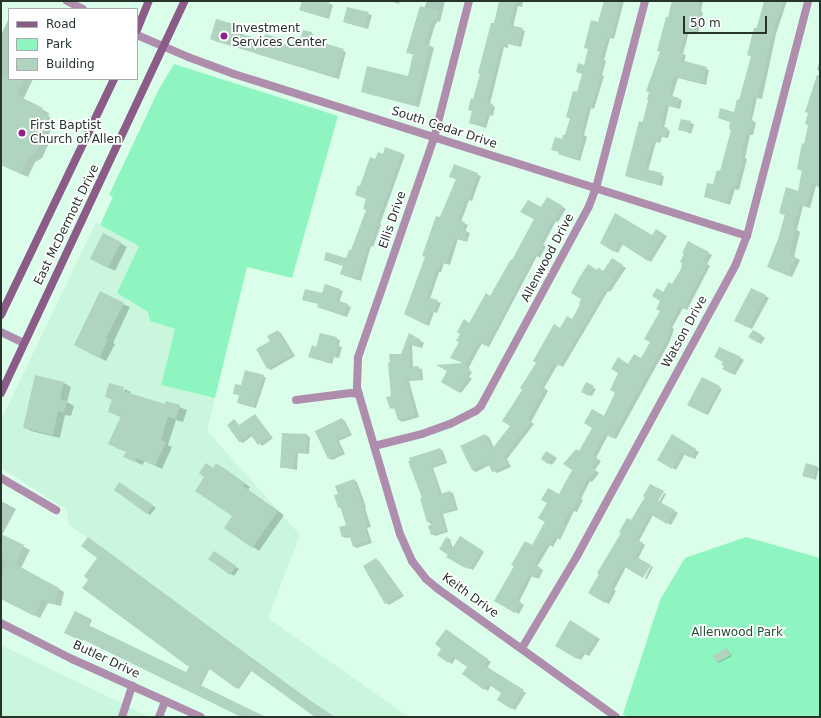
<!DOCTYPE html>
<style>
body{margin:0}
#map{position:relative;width:821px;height:718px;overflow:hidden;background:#dbfeea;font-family:"DejaVu Sans",sans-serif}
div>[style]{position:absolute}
.built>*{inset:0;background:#caf6dd}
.green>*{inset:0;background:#8ef5c1}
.shadow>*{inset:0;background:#0003}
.building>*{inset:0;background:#b1d4c0}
.minor>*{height:8px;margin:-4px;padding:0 4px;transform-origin:4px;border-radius:4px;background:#af8dac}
.tertiary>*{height:8px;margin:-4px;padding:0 4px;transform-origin:4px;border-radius:4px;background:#af8dac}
.secondary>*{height:8px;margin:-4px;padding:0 4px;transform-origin:4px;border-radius:4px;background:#8c5c88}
.dots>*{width:11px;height:11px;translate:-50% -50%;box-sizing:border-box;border:2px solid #fff;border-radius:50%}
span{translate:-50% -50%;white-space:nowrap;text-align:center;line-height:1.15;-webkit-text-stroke:3.5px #fff;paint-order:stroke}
.poi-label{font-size:12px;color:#26342c}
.left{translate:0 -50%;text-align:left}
.street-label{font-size:12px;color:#26342c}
.park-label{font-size:12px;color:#214f39}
.frame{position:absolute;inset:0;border:2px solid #26342c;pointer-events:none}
.legend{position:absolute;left:8px;top:8px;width:130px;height:72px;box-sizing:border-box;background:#fff;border:1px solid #a8aeab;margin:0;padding:5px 7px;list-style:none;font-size:12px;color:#26342c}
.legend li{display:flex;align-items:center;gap:8px;height:20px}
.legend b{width:20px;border:1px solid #a8aeab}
.scale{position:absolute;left:683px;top:16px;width:84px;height:18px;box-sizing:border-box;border:2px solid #26342c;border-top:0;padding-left:5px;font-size:12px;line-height:14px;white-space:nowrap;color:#26342c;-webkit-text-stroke:3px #fff;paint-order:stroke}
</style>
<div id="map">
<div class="built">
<div style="clip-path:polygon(96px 222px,139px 246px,117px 293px,148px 312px,150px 321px,175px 329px,161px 385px,215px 398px,207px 431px,300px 535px,268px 618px,409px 717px,334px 717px,68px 524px,67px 510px,1px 468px,1px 420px)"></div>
<div style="clip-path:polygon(1px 645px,150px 717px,1px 717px)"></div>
</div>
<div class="green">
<div style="clip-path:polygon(174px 64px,338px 116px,292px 278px,247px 267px,215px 398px,161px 385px,175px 329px,150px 321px,148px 312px,117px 293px,139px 246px,100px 225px,113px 197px,109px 195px,159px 89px)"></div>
<div style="clip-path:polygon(746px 537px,820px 558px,820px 717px,627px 717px,623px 714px,660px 600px,685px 558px)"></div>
</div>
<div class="shadow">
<div style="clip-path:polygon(303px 1px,323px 1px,333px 5px,329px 19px,300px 10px)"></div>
<div style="clip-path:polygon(390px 1px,400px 1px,399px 4px)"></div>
<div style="clip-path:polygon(427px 1px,445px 1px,440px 22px,438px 21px,435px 25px,429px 45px,434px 48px,419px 107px,362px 92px,408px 77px,414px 55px,407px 52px)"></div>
<div style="clip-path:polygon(500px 1px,523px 1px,522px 7px,518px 6px,513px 27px,525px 31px,521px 47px,508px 44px,508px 48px,504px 47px,490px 104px,495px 107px,493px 116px,490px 115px,486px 128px,470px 123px)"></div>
<div style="clip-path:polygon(605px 1px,624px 1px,614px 39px,610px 38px,604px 60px,606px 61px,602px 75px,604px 76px,594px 109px,591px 108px,584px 135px,587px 137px,580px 161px,559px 154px,571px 119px,567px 117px,578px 93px)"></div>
<div style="clip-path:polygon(673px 1px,703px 1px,701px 11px,703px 13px,698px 34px,689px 32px,683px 54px,686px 55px,684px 62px,709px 70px,706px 85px,678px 78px,672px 97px,682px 100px,680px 109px,669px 106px,664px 128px,670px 131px,668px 138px,662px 137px,660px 143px,656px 142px,648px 171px,664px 176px,662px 186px,629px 177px)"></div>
<div style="clip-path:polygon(765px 1px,787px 1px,776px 34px,762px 99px,757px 98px,752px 120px,756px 123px,753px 135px,750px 135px,745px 158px,747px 159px,739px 190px,735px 189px,730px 205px,705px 196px,721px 172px,732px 130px,731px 122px,719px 118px,734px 113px,740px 101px,752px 57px,748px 55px)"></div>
<div style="clip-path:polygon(347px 8px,372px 15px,368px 29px,347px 23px)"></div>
<div style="clip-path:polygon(9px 18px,9px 79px,33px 79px,23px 100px,49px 113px,48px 116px,55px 120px,49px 134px,50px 141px,42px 158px,35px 162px,28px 177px,1px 165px,1px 35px)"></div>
<div style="clip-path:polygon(217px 20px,241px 27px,244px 29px,242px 35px,264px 42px,277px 39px,280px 41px,280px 44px,298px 50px,311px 33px,314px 35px,313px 41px,346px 52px,339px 79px,215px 41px,211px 39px)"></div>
<div style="clip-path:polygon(820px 58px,820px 72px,817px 70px)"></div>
<div style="clip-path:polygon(820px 90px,820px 187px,816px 186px,810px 208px,803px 206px,797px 230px,800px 232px,794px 257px,800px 260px,792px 277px,772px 268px,785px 215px,780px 213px,799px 192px,802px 171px,798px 169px)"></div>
<div style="clip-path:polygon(682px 120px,694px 124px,691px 134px,680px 129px)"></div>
<div style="clip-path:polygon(386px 148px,405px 155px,380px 224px,381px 225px,373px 247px,371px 246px,361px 281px,341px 274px,344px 266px,328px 261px,347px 260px,352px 252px,367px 210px,367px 199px,361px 187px,376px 160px,384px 156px)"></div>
<div style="clip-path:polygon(455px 166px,481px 176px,472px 201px,469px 200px,461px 222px,468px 225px,465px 231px,470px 233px,467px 242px,458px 239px,450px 265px,444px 263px,441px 272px,439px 272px,430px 299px,441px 303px,437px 313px,434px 312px,429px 326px,405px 313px,457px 180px,454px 178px)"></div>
<div style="clip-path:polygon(547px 198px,566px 209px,558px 222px,556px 221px,543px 245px,546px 246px,540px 258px,537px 256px,489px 347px,482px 343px,468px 369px,472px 372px,469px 377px,472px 379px,461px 393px,442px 381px,466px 364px,451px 358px,470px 324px,490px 297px,513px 261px)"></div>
<div style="clip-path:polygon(656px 230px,667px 236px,651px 262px,623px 244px,618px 253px,602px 243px,653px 237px)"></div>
<div style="clip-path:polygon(120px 243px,127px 247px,115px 271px,99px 263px)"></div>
<div style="clip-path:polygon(689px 243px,712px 255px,707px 264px,710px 266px,687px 310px,683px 308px,672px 328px,674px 329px,670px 341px,616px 439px,608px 435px,596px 458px,601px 461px,595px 470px,599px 473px,592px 482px,590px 481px,581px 499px,583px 500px,577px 512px,574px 511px,560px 540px,558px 538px,553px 547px,550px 545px,537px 567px,543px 570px,539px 579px,532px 576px,519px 602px,524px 605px,519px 614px,495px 600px,532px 546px,573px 470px,580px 452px,604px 417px,629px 365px,642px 359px,651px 342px,662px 311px,664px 293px,672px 285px,682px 269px)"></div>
<div style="clip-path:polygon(612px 259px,626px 268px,610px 292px,608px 291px,563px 367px,558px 364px,544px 388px,548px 391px,531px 422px,534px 424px,507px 459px,511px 467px,497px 473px,493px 471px,490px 465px,476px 472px,472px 470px,485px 435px,489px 437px,494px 448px,511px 426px,561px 329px,572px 320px,597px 271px,604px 272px)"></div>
<div style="clip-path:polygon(752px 289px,769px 298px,752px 329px,735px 320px)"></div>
<div style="clip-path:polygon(340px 290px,343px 291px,339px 302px,351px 307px,347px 317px,321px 308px,322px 294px)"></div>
<div style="clip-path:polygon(123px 304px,130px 307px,113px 343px,115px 344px,106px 361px,82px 348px)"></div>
<div style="clip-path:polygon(278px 331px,281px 333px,295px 356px,271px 370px,268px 368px,271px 341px)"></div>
<div style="clip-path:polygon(754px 331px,765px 338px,761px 344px,750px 337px)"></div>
<div style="clip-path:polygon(321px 334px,340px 340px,339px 346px,342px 347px,339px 358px,334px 357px,332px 364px,310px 357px,317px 348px)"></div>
<div style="clip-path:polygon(409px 334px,424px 343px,422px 348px,412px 345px,413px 368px,422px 369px,423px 380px,409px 381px,419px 417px,402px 422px,399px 420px,396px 409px,390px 408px,402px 355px)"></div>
<div style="clip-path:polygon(732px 353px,744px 360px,735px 375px,724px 369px)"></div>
<div style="clip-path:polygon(263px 376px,266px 378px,256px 408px,241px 404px,240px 396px,234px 393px,241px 386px)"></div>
<div style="clip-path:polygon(35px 377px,64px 383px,71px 387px,67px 402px,74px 406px,71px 416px,65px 415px,60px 438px,31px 431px,24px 427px)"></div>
<div style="clip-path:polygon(703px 378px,722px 389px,708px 415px,689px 405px)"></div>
<div style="clip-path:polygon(586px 384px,596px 389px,592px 396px,582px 391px)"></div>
<div style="clip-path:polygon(123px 388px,122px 396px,125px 389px,131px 392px,130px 394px,165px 405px,166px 402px,187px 410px,183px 422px,176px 420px,168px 445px,172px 447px,162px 469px,145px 461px,142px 465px,132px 460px,127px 452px,116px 448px,121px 417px,109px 412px,113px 400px,106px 397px)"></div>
<div style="clip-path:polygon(255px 415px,273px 438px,262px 446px,252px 436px,243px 443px,239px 441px,234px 421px,240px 426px)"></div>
<div style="clip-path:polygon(342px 419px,345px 421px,352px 435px,339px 441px,345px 454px,332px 460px,329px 458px)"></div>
<div style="clip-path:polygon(306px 435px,310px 437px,309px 454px,298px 453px,297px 470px,281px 467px)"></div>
<div style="clip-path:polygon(673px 435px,699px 452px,695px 459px,685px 454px,676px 470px,658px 460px)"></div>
<div style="clip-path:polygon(440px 449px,443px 451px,447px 463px,433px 468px,442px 494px,450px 492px,453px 493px,458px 510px,443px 514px,448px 532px,435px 536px,432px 534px,433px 525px,428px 522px,422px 500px,424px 499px,410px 462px)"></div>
<div style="clip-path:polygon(547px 452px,557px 458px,552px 465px,542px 459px)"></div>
<div style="clip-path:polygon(816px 466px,819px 468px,816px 480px,804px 475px)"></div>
<div style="clip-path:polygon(222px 467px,250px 487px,248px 490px,284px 515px,259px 551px,225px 528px,233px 516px,206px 477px,213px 468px)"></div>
<div style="clip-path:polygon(354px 480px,357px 482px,366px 507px,365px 508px,371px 527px,367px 528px,372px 543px,357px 548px,353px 546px,351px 537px,346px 538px,343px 537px,347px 525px,342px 509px,339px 507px,339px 494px)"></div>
<div style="clip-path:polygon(123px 485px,156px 508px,150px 515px,147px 513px)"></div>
<div style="clip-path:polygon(664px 493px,666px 494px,661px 503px,678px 513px,671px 525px,653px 515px,639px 541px,645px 545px,638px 559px,626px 567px,614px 590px,616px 591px,609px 604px,589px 593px,632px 522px,655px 504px,657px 505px)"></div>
<div style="clip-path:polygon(1px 501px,16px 509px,2px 535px,30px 550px,21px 568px,64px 592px,61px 606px,48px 603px,40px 618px,1px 599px)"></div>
<div style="clip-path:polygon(461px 537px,484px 552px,473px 570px,470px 568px,469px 569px,448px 557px,449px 555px,440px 549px,448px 538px,450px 539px,453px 549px)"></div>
<div style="clip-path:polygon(88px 539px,333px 717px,316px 717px,252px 670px,239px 689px,210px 668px,201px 686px,265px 717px,245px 717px,84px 639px,82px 641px,66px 633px,75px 612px,92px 620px,89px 626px,186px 674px,191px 667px,89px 579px,99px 558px)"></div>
<div style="clip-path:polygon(217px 554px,239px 569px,234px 576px,209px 559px)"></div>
<div style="clip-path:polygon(376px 560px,379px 561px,404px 596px,389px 605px,386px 603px)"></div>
<div style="clip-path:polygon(651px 566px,653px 567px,647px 579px,645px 578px)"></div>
<div style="clip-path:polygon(570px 622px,600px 639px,589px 656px,585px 654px,581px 660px,556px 645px)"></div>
<div style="clip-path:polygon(449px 632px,491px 662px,487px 668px,526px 693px,515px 710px,499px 700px,503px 693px,491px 685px,488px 691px,485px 689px,468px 667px,456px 658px,452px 664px,449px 662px)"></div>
<div style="clip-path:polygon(727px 649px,732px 656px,719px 663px,714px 657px)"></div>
</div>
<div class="building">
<div style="clip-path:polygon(302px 1px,330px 1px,326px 18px,299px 10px)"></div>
<div style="clip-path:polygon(499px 1px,516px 1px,510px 25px,523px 28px,518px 46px,505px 43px,504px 47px,501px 46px,487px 102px,493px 104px,490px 115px,487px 114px,483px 127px,469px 123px,472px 111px,468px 110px,471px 98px,473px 99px,480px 74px,478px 73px,491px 23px,494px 23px)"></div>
<div style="clip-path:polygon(604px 1px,620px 1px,611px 38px,607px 37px,601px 58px,603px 59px,597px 89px,591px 108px,588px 107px,581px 133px,584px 134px,577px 160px,558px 154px,559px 152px,551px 150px,555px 137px,562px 139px,563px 135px,565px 135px,570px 118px,566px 117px,573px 91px,577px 92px,582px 74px,576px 72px,578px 63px,584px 65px,588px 49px,584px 48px,591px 20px,598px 22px)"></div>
<div style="clip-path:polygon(672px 1px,700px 1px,698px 9px,700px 10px,695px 33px,686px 31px,680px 52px,683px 52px,681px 60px,707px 67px,702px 84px,674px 77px,669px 95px,679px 98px,677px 108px,666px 105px,661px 126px,668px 128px,665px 137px,659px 136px,657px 142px,653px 141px,645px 169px,662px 173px,658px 185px,625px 176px,639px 121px,643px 122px,649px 101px,647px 100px,649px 92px,646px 91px,660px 52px,657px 51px,666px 17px,668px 17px)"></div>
<div style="clip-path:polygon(764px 1px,783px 2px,773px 32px,758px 98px,754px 97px,749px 119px,753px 120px,750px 134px,747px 134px,741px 156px,744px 156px,735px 189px,731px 188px,727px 204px,704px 197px,707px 183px,713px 184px,717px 170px,720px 171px,731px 130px,729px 129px,730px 122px,718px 118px,720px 108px,734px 112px,737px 99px,739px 100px,751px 56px,747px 55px,754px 28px,757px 28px)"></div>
<div style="clip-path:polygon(420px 6px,439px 11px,436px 21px,433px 20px,431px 23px,425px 43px,430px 45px,415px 106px,361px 92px,367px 66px,408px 76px,413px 54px,406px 53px)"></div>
<div style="clip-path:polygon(347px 7px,369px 12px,365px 28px,343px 22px)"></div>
<div style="clip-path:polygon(216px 19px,241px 26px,239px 33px,263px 40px,265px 34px,278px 38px,277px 42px,297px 48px,303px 30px,312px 32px,310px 39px,344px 49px,335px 78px,210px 39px)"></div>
<div style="clip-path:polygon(817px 75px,820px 75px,820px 186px,812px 184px,807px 206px,800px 205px,793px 228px,796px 229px,790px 249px,792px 249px,790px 254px,796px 257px,788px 276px,767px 267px,778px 239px,785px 215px,779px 213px,786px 187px,798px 191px,802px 170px,797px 169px,802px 143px,804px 144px,808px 125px,805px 124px,808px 113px,805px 112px)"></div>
<div style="clip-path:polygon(1px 79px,24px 79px,17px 95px,43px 108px,41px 112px,49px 115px,42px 129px,44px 137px,35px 154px,28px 158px,21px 174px,1px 165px)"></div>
<div style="clip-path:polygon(681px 119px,691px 121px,688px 132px,678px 130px)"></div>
<div style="clip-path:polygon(385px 147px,402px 153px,377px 222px,379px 222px,370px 246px,368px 246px,357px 280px,340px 274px,343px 266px,324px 260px,326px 252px,346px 258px,349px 250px,351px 250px,366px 210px,363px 209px,366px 199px,355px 195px,358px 185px,360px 186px,370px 157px,375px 159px,378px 152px,383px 154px)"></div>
<div style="clip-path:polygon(454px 164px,478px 173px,469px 200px,466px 199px,458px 220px,465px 222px,462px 229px,467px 230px,464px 241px,455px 238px,446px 264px,441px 262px,438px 271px,436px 271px,427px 297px,438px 300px,434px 312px,431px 311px,426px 325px,404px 314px,425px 257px,422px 256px,436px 216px,440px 217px,456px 179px,449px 177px)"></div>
<div style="clip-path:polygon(547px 197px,563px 206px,554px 222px,552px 220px,541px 242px,543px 243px,536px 257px,534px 256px,486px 346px,479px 342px,465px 366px,470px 369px,466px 375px,469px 376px,458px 392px,441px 382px,447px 371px,436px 365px,463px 363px,450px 358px,459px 342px,456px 341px,460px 334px,457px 332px,464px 319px,469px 323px,486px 293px,490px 296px,511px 259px,512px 260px,534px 219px,520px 212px,528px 200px,541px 207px)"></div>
<div style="clip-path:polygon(615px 213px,652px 235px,656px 229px,664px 234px,648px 261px,620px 243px,614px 252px,600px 243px)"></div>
<div style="clip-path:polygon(103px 233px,121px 242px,108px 268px,90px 259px)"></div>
<div style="clip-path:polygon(688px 241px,709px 252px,704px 261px,708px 263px,684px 309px,679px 307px,669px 325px,671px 326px,667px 339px,612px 438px,605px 434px,593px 455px,598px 459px,592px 467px,596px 470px,588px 481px,587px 480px,578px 496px,580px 497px,573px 511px,571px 510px,563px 524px,565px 525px,557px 539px,554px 537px,549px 546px,546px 544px,535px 564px,541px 568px,535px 578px,529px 575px,516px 599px,521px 602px,515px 613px,494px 601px,514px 566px,511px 565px,525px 541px,532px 545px,545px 522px,538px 518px,547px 503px,541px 500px,548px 488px,559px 494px,572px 470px,563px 464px,576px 449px,579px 451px,592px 428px,584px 423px,592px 409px,604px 416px,615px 393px,610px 390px,618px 373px,611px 369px,618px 357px,628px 364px,634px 354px,641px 358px,650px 342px,644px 339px,660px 311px,656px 309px,660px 301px,652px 296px,657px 288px,663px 292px,669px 282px,672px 284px,681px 269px,682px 263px,680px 262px,684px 254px,682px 253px)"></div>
<div style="clip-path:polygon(612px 258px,623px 265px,606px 291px,605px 290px,560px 366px,554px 363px,550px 370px,541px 386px,545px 388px,528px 419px,531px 422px,504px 457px,508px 465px,492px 472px,488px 463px,472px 470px,460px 446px,485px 434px,492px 449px,510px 426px,502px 421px,522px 390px,520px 388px,536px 363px,533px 361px,554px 324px,560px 328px,567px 316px,572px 319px,581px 304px,579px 303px,581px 299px,571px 293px,579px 278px,588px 264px,597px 270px,598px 267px,603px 271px)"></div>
<div style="clip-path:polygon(325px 284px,340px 289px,337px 300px,348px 304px,344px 316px,317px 307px,318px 304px,302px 300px,305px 289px,322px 293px)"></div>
<div style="clip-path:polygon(751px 288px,766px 295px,749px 328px,734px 321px)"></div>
<div style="clip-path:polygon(100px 291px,124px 303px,106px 338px,108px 339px,99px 358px,74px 345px)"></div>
<div style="clip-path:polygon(278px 330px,292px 355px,267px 369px,256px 349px,270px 341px,267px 336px)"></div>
<div style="clip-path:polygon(753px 330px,762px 335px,758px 343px,748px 337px)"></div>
<div style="clip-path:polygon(320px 333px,337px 337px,336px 344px,339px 344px,336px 357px,331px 356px,329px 363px,308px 357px,312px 345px,316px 347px)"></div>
<div style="clip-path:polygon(409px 333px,421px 340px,418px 347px,409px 344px,410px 367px,419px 366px,420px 379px,406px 380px,416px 415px,398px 420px,394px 407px,390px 409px,386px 397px,391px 396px,388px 363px,390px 362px,389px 354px,401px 354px)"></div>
<div style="clip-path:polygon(719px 347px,741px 357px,732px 374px,722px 369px,724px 366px,721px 364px,723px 362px,714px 357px)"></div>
<div style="clip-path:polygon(245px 370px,264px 375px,253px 407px,237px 403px,239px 395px,233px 394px,235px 384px,241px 385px)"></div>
<div style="clip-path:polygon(35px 375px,64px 382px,60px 399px,67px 401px,64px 413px,58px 411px,53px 435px,23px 428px)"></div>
<div style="clip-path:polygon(702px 377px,720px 386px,705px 414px,687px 405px)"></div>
<div style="clip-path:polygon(586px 382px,594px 386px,589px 396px,581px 392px)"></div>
<div style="clip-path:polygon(109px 383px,124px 387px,123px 391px,165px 404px,166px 401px,180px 405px,176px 419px,168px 417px,161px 440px,166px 442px,155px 466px,137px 458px,135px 462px,123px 457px,126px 452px,108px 444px,121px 416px,108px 412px,112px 399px,105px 397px)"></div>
<div style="clip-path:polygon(255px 414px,271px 436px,258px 445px,250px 434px,239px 442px,227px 425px,234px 419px,239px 425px)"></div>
<div style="clip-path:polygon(342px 418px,350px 433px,336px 440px,342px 452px,328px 459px,315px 431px)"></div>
<div style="clip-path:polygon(282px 433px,307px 434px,306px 453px,295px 452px,294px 468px,280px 468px)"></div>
<div style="clip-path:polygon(672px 434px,696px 449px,691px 458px,681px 453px,672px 469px,657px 460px)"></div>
<div style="clip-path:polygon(440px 448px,445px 462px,431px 466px,440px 494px,450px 491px,456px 509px,440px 513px,446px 531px,431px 535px,428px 526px,432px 524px,431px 521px,427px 522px,420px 499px,422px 498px,408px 461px,410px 461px,409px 458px)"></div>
<div style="clip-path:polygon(546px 451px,554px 456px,548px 464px,541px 459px)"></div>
<div style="clip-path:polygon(206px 463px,213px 468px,216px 463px,245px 483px,243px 486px,278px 511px,252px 548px,224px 528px,232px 516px,195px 491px,204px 477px,199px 473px)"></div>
<div style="clip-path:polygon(806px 463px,816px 466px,813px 479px,802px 476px)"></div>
<div style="clip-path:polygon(354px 479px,363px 506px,362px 506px,368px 526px,365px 527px,369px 541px,353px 546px,349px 535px,342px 537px,339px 527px,346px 525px,340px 507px,338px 508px,334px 495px,338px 494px,335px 486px)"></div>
<div style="clip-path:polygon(119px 482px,153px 505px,147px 514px,114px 490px)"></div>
<div style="clip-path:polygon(650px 484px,664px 491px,658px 501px,675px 510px,667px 524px,650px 514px,636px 539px,643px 543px,635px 556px,651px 565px,643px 578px,623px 566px,611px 587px,613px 588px,605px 603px,588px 593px,599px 574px,597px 573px,621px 533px,619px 532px,627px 518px,631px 520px,645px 497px,643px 496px)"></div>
<div style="clip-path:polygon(1px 534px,24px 545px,15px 564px,59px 588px,55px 603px,42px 600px,34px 616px,1px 599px,1px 575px,8px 561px,1px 558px)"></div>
<div style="clip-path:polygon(447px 536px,451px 550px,460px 536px,482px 550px,470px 569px,466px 566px,465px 568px,446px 557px,448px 555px,439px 549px)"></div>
<div style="clip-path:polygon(88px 537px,298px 692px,335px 717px,315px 717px,250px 670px,237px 689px,208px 668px,200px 685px,266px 717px,241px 717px,82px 639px,81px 641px,64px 633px,75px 611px,91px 619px,88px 625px,186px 672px,189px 667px,82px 588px,88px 580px,84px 576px,97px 558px,81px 546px)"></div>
<div style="clip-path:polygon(214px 551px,236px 566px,230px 575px,208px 559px)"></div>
<div style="clip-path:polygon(376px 558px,401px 594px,385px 604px,363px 566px)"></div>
<div style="clip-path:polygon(570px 620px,597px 637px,586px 655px,581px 653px,577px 659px,555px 646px)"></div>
<div style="clip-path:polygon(446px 629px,488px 659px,484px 665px,524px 690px,511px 709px,497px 700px,501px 693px,488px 684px,484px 690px,462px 674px,467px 667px,453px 657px,448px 663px,437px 655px,441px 649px,435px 644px)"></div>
<div style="clip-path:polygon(726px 648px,731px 655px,717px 663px,713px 656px)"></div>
</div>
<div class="minor">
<div style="left:67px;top:1px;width:18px;rotate:27deg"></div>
<div style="left:469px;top:1px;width:141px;rotate:104.3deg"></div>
<div style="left:434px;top:138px;width:233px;rotate:109.1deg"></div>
<div style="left:358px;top:358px;width:30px;rotate:92deg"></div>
<div style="left:357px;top:388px;width:152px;rotate:73.6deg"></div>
<div style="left:400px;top:534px;width:30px;rotate:66deg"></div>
<div style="left:412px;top:561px;width:23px;rotate:52deg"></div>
<div style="left:426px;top:579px;width:16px;rotate:40deg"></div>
<div style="left:438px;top:589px;width:219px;rotate:35.7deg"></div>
<div style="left:137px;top:35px;width:56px;rotate:23.3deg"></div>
<div style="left:188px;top:57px;width:49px;rotate:20.3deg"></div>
<div style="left:234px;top:74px;width:538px;rotate:17.53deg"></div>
<div style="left:1px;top:332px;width:25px;rotate:26deg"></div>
<div style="left:296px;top:400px;width:55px;rotate:-7.3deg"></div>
<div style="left:351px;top:393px;width:8px;rotate:7deg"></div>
<div style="left:374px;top:446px;width:49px;rotate:-14deg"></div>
<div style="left:422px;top:434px;width:30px;rotate:-20deg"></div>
<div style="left:450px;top:424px;width:29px;rotate:-27deg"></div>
<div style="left:476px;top:411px;width:7px;rotate:-45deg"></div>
<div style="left:481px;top:406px;width:227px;rotate:-61.6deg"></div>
<div style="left:589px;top:206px;width:19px;rotate:-69deg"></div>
<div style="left:596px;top:188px;width:193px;rotate:-75.3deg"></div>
<div style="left:1px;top:478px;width:64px;rotate:30.2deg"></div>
<div style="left:522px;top:648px;width:107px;rotate:-59.1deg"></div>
<div style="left:577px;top:556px;width:332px;rotate:-61.4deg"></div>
<div style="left:736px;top:264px;width:30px;rotate:-69deg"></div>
<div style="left:747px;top:236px;width:243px;rotate:-75.4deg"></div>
<div style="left:122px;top:717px;width:33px;rotate:-72deg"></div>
<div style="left:159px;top:717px;width:17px;rotate:-69deg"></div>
</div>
<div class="tertiary">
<div style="left:1px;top:623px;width:80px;rotate:26.9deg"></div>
<div style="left:72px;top:659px;width:141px;rotate:24.2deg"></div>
</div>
<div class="secondary">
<div style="left:137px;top:30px;width:31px;rotate:-68deg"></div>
<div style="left:1px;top:315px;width:262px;rotate:-64.4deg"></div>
<div style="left:1px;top:393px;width:433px;rotate:-64.9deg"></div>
</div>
<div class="dots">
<div style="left:224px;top:36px;background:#8c2388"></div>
<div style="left:22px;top:133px;background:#8c2388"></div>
</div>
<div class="poi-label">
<span class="left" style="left:232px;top:36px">Investment<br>Services Center</span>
<span class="left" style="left:30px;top:133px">First Baptist<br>Church of Allen</span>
</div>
<div class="street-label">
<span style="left:444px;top:128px;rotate:18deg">South Cedar Drive</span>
<span style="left:393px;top:220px;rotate:-71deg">Ellis Drive</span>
<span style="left:67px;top:225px;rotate:-64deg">East McDermott Drive</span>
<span style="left:548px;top:258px;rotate:-62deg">Allenwood Drive</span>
<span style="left:685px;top:332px;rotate:-61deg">Watson Drive</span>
<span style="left:470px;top:596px;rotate:36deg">Keith Drive</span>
<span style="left:106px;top:660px;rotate:25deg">Butler Drive</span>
</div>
<div class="park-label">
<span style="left:737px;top:633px">Allenwood Park</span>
</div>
<div class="frame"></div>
<ul class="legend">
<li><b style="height:5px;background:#8c5c88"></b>Road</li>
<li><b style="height:11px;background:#8ef5c1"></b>Park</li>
<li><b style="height:11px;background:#b1d4c0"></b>Building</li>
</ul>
<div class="scale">50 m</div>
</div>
